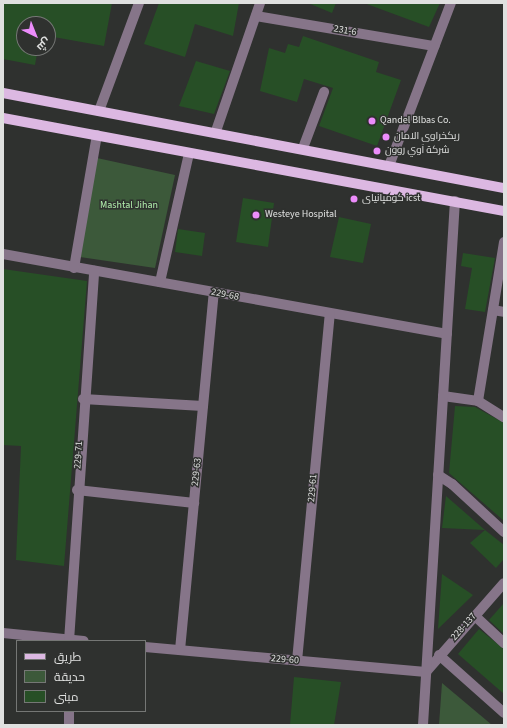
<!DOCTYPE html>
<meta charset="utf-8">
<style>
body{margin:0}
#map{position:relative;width:507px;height:728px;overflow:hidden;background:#2f312f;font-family:"Source Sans 3",Cairo,sans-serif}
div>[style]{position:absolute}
.green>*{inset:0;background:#3c593a}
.building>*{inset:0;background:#274f26}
.minor>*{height:10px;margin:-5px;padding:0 5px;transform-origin:5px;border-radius:5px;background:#867589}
.major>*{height:10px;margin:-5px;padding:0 5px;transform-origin:5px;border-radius:5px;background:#dcb8e2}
.dots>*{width:11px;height:11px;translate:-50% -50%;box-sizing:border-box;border:2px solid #2f312f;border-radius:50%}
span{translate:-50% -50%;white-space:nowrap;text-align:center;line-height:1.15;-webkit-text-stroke:3px #2f312f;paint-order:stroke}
.street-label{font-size:10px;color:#dfe0df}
.poi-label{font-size:10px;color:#dfe0df}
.left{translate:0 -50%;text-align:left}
.park-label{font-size:10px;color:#b2f1ad}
.frame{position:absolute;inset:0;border:4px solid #dfe0df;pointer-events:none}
.legend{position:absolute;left:16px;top:640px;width:130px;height:72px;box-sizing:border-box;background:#2f312f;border:1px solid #757775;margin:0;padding:5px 7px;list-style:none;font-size:12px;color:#dfe0df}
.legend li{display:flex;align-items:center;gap:8px;height:20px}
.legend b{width:20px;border:1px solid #757775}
.north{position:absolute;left:16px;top:16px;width:40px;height:40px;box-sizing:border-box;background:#2f312f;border:1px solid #757775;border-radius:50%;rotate:137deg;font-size:11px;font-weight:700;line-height:16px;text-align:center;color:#dfe0df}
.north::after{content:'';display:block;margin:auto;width:14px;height:18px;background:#ec8cfb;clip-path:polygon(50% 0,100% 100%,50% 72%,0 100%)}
</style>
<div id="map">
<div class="green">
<div style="clip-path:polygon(97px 158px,175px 175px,155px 268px,80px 257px)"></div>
<div style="clip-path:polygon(442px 683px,492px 725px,439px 725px)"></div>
</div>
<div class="building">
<div style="clip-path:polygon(3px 3px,112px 3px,104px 46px,48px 36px,48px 24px,24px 24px,24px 48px,38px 48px,35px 65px,3px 59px)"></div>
<div style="clip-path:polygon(159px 3px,239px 3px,233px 36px,195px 24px,185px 57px,144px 44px)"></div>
<div style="clip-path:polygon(308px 3px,336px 3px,332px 13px)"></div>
<div style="clip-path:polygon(364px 3px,440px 3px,429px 27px)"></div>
<div style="clip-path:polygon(303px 36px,379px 62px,376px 72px,401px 80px,377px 146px,319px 126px,333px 88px,304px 79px,297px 102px,260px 91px,269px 48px,285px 53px,288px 44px,299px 47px)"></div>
<div style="clip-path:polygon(196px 61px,230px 71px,214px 114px,179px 106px)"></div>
<div style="clip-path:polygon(243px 198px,274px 203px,268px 247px,236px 242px)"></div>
<div style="clip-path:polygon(339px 217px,371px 224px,363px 263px,330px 257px)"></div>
<div style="clip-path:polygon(178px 229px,205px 233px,202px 256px,175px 252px)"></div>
<div style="clip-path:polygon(463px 253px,495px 258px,485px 312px,465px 309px,472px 268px,461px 266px)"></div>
<div style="clip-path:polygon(3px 269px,87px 281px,64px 566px,16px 560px,21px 446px,3px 445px)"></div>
<div style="clip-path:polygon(455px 406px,475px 407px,504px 423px,504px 521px,449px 473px)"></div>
<div style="clip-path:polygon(446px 496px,485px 530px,442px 528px)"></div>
<div style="clip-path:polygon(485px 530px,504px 545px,504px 559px,496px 568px,470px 543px)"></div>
<div style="clip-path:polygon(442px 574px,473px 595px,438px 629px)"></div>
<div style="clip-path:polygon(504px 603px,504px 634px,489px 620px)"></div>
<div style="clip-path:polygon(479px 629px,504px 649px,504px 694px,458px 654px)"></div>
<div style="clip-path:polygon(294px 677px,341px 682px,334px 725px,290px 725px)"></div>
</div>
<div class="minor">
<div style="left:256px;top:16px;width:181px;rotate:9.6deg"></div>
<div style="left:99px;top:111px;width:115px;rotate:-69.7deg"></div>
<div style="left:216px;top:131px;width:135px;rotate:-71deg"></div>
<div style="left:303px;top:148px;width:60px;rotate:-69.4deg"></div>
<div style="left:389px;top:166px;width:174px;rotate:-69.2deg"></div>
<div style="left:3px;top:254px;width:451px;rotate:10.2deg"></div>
<div style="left:74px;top:268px;width:135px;rotate:-80.2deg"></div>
<div style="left:160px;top:282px;width:132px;rotate:-77.3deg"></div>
<div style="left:493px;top:310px;width:11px;rotate:10deg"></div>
<div style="left:443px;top:396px;width:35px;rotate:8deg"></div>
<div style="left:478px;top:401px;width:31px;rotate:32deg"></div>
<div style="left:83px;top:399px;width:120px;rotate:3.3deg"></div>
<div style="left:478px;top:401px;width:161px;rotate:-80.7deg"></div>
<div style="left:438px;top:475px;width:17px;rotate:33deg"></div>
<div style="left:452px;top:484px;width:71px;rotate:42.7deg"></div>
<div style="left:77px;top:490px;width:118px;rotate:6.3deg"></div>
<div style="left:475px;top:616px;width:40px;rotate:43deg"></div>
<div style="left:3px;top:633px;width:81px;rotate:5.6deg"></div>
<div style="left:69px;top:641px;width:371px;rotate:-86.1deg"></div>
<div style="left:145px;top:647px;width:282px;rotate:5.1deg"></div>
<div style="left:426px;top:672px;width:118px;rotate:-48.8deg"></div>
<div style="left:180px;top:650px;width:359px;rotate:-84.6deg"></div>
<div style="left:439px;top:655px;width:87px;rotate:41.7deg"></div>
<div style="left:297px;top:661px;width:349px;rotate:-84.6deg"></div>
<div style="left:69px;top:725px;width:14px;rotate:-90deg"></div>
<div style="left:423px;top:725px;width:525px;rotate:-86.51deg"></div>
</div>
<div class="major">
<div style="left:3px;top:93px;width:510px;rotate:10.74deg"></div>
<div style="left:3px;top:118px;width:510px;rotate:10.52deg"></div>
</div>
<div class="dots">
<div style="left:372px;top:121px;background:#ec8cfb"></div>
<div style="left:386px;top:137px;background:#ec8cfb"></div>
<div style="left:377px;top:151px;background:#ec8cfb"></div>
<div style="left:354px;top:199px;background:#ec8cfb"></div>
<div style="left:256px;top:215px;background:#ec8cfb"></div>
</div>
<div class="street-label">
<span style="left:345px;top:31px;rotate:10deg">231-6</span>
<span style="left:225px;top:295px;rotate:11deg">229-68</span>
<span style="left:79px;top:455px;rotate:-86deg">229-71</span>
<span style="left:197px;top:472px;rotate:-84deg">229-63</span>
<span style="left:313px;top:488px;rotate:-85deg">229-61</span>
<span style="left:464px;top:627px;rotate:-48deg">228-137</span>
<span style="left:285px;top:660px;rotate:5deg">229-60</span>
</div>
<div class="poi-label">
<span class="left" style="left:380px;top:121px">Qandel Blbas Co.</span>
<span class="left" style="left:394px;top:137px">ريكخراوى الامان</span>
<span class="left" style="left:385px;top:151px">شركة آوي روون</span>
<span class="left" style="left:362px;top:199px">كومپانياى icst</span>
<span class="left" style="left:265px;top:215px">Westeye Hospital</span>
</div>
<div class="park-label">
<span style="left:129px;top:206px">Mashtal Jihan</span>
</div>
<div class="frame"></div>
<ul class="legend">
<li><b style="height:5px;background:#dcb8e2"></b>طريق</li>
<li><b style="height:11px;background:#3c593a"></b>حديقة</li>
<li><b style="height:11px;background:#274f26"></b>مبنى</li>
</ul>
<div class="north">ش</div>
</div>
